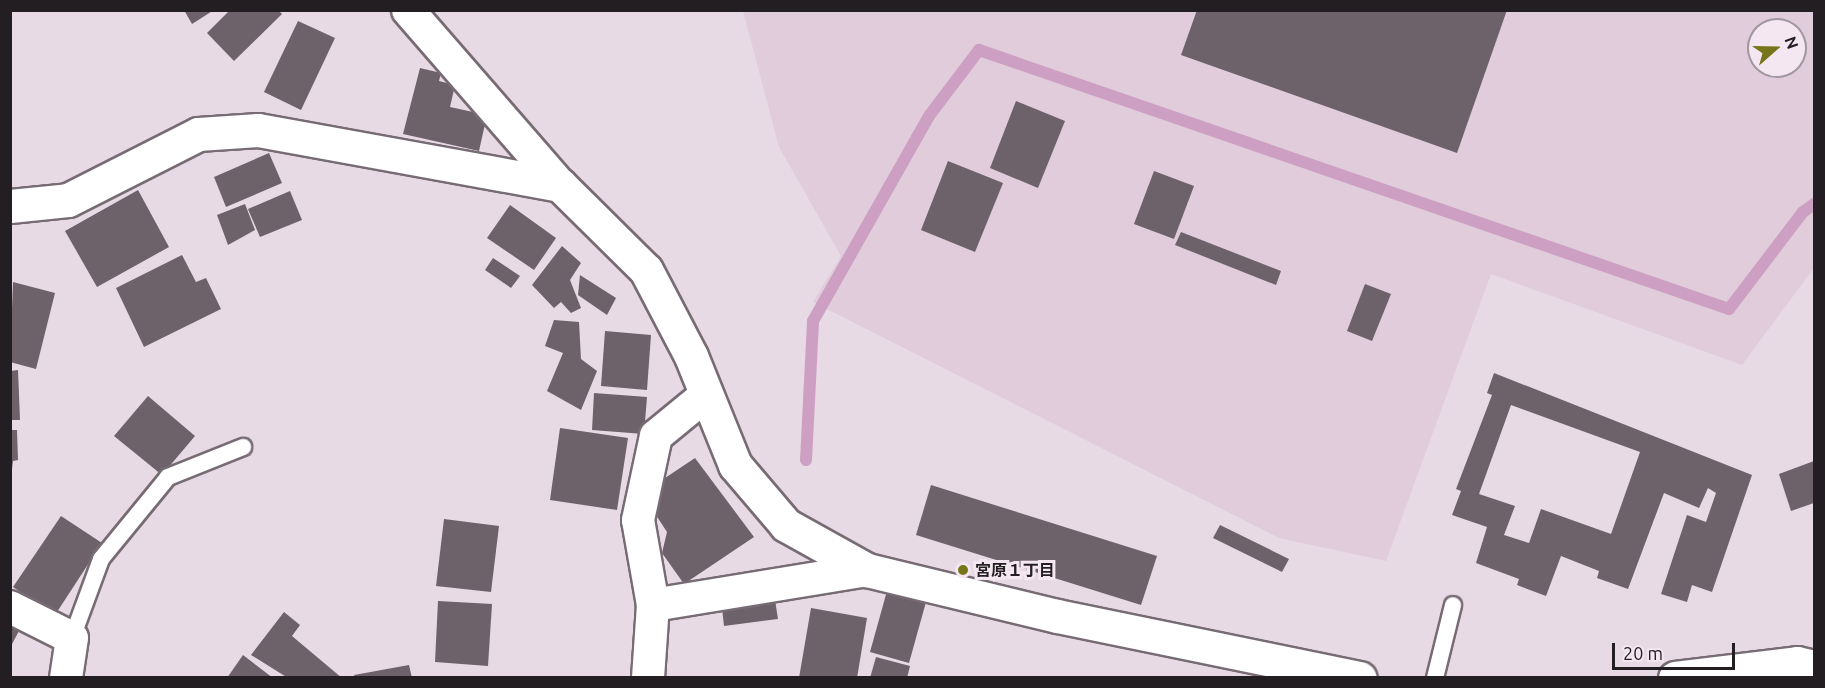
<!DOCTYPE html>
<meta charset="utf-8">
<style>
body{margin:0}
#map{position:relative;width:1825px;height:688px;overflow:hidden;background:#e7dae4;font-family:Ubuntu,"Noto Sans JP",sans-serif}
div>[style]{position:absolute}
.built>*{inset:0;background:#e0ccdb}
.stream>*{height:12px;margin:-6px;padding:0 6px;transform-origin:6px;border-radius:6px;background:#cda0c3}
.building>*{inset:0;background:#6d616a}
.roads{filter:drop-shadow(2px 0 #776b74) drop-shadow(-2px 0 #776b74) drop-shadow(0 2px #776b74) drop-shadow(0 -2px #776b74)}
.lane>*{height:16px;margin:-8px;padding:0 8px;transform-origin:8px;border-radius:8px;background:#fff}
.street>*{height:32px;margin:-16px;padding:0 16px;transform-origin:16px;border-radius:16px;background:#fff}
.secondary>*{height:33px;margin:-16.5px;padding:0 16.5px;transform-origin:16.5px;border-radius:16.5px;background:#fff}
.dots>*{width:16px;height:16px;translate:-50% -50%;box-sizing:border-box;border:3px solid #f5e7f1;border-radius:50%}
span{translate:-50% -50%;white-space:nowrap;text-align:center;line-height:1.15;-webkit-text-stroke:6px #f5e7f1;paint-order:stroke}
.poi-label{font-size:16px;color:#231e21;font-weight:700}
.left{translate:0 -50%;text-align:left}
.frame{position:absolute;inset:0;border:12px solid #231e21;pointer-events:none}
.north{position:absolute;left:1747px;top:18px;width:60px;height:60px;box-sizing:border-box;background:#f5e7f1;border:2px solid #a1979e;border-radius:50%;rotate:70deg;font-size:16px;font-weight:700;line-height:24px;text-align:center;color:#231e21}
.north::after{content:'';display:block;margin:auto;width:21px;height:27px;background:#76751a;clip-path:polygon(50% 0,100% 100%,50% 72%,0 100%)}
.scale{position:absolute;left:1612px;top:643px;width:123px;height:27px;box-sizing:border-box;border:3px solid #231e21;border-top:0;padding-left:8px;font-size:18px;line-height:21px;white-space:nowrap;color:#231e21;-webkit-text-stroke:4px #f5e7f1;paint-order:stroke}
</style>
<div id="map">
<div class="built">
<div style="clip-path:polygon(evenodd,743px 11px,1814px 11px,1814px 268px,1742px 365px,1491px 274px,1386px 561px,1279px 538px,813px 302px,841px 256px,779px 147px,743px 11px,1759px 30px,1795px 30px,1795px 66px,1759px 66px,1759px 30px)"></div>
</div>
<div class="stream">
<div style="left:806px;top:460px;width:139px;rotate:-87.1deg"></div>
<div style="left:813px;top:321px;width:236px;rotate:-60.5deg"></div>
<div style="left:929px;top:116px;width:83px;rotate:-52.9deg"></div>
<div style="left:979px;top:50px;width:793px;rotate:19.05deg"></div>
<div style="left:1729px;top:309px;width:122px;rotate:-52.7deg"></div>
<div style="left:1803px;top:212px;width:14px;rotate:-36deg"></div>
</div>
<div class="building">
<div style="clip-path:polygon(184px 10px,214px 10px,192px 24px)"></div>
<div style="clip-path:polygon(230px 10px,278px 10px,282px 14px,234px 61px,207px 33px)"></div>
<div style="clip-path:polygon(1197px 10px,1507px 10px,1457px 153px,1181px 55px)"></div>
<div style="clip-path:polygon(298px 21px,335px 38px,301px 110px,264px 92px)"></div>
<div style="clip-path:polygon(420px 68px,441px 73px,439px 81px,455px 85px,450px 107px,487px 115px,479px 151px,403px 134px)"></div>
<div style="clip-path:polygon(1016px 101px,1065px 121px,1038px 188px,990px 168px)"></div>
<div style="clip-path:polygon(269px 153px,282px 183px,226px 207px,214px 177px)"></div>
<div style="clip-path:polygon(948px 161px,1003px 183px,975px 252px,921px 230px)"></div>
<div style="clip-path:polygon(1154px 171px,1194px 186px,1174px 239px,1134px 224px)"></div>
<div style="clip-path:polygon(138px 190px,169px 247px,97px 287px,65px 231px)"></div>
<div style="clip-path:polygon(290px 191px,302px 220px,260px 237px,248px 209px)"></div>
<div style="clip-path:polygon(245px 204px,255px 230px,228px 245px,217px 215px)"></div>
<div style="clip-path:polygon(510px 205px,556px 238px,534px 270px,487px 238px)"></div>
<div style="clip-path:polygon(1181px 232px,1281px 271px,1276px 285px,1175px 245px)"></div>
<div style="clip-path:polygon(562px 246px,581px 263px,570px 280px,581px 308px,571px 313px,561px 302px,554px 308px,532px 285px)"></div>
<div style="clip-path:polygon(182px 255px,196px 282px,206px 278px,221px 309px,144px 347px,116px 288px)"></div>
<div style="clip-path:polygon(493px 258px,520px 276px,511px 288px,485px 270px)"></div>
<div style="clip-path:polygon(580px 275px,616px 298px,607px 315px,578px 295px)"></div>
<div style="clip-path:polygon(13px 282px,55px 293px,36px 369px,10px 362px)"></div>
<div style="clip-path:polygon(1365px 284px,1391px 294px,1372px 341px,1347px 331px)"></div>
<div style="clip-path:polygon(554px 320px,579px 322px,581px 359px,597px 371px,581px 410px,547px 391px,563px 353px,545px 346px)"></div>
<div style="clip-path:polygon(605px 331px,651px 335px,647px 390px,601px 386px)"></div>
<div style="clip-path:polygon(18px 370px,20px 420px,10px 420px,10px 371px)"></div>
<div style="clip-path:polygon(evenodd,1494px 373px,1752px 475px,1712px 592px,1692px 585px,1687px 602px,1661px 594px,1687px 515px,1706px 522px,1716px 493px,1708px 488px,1699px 508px,1664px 493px,1628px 589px,1597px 578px,1599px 571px,1561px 556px,1546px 596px,1517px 585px,1519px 579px,1476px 563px,1487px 527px,1452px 515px,1461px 491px,1456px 489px,1492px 395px,1487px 393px,1494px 373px,1511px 405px,1640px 452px,1611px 534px,1541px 509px,1529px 543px,1504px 535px,1515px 506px,1479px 494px,1511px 405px)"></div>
<div style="clip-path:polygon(594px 393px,647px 397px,644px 434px,592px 430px)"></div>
<div style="clip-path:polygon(148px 396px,195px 436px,162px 475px,114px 436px)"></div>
<div style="clip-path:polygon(560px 428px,628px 438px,617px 510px,550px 500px)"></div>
<div style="clip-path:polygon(10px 430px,17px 430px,18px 460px,13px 461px,10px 486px)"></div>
<div style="clip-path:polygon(695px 458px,754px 537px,684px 584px,662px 553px,667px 532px,654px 512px,665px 478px)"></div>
<div style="clip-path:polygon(1814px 461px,1814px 503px,1791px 511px,1779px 474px)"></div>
<div style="clip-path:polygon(931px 485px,1157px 556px,1141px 605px,916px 535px)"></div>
<div style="clip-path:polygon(61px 516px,102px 543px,55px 615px,13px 587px)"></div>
<div style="clip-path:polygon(444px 519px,499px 526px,491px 592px,436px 586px)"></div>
<div style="clip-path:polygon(1220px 525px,1289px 559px,1282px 572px,1213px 538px)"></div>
<div style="clip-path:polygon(887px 591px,926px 602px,909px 663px,870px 652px)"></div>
<div style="clip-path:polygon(775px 600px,778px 619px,724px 626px,722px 608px)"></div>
<div style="clip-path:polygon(438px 601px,492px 604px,488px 666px,435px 662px)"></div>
<div style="clip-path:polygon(811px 608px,867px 618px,857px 678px,799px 678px)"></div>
<div style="clip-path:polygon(284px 612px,300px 625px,292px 636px,342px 678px,288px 678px,251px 655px)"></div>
<div style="clip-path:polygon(10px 622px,21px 627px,10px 648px)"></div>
<div style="clip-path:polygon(243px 655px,273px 678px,227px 678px)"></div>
<div style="clip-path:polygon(876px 657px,910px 666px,907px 678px,870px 678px)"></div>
<div style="clip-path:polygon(409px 665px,412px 678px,355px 678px,354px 675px)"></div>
</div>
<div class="roads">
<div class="lane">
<div style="left:72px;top:638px;width:84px;rotate:-69.8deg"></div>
<div style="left:101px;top:559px;width:106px;rotate:-50.7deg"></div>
<div style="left:168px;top:477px;width:81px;rotate:-21.8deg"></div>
<div style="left:1435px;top:678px;width:75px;rotate:-76.1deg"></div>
</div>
<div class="street">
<div style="left:408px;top:10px;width:232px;rotate:49deg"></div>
<div style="left:653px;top:605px;width:217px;rotate:-9.3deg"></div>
<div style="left:10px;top:607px;width:69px;rotate:26.6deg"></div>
<div style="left:72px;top:638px;width:40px;rotate:98.5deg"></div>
<div style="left:648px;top:678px;width:73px;rotate:-86.1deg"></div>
<div style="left:653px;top:605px;width:86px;rotate:-100deg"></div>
<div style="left:638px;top:520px;width:86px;rotate:-77.9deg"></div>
<div style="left:656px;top:436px;width:65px;rotate:-39.4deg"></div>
</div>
<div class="secondary">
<div style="left:10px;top:206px;width:58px;rotate:-5.9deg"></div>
<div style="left:68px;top:200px;width:146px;rotate:-26.9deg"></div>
<div style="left:198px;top:134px;width:60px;rotate:-3.8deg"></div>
<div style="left:258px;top:130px;width:307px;rotate:10.3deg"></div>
<div style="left:560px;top:185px;width:121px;rotate:44.7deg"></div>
<div style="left:646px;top:270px;width:97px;rotate:62.4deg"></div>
<div style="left:691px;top:356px;width:118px;rotate:68deg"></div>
<div style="left:735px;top:465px;width:79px;rotate:49.6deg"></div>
<div style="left:786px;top:525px;width:93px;rotate:29.1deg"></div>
<div style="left:867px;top:570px;width:195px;rotate:13.6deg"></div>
<div style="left:1057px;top:616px;width:309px;rotate:11.6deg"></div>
<div style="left:1675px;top:678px;width:123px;rotate:-7deg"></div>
<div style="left:1797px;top:663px;width:17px;rotate:13deg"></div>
</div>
</div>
<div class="dots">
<div style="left:963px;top:570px;background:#76751a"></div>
</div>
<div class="poi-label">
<span class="left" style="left:975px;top:570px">宮原１丁目</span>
</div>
<div class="frame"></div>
<div class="north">N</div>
<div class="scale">20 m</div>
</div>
